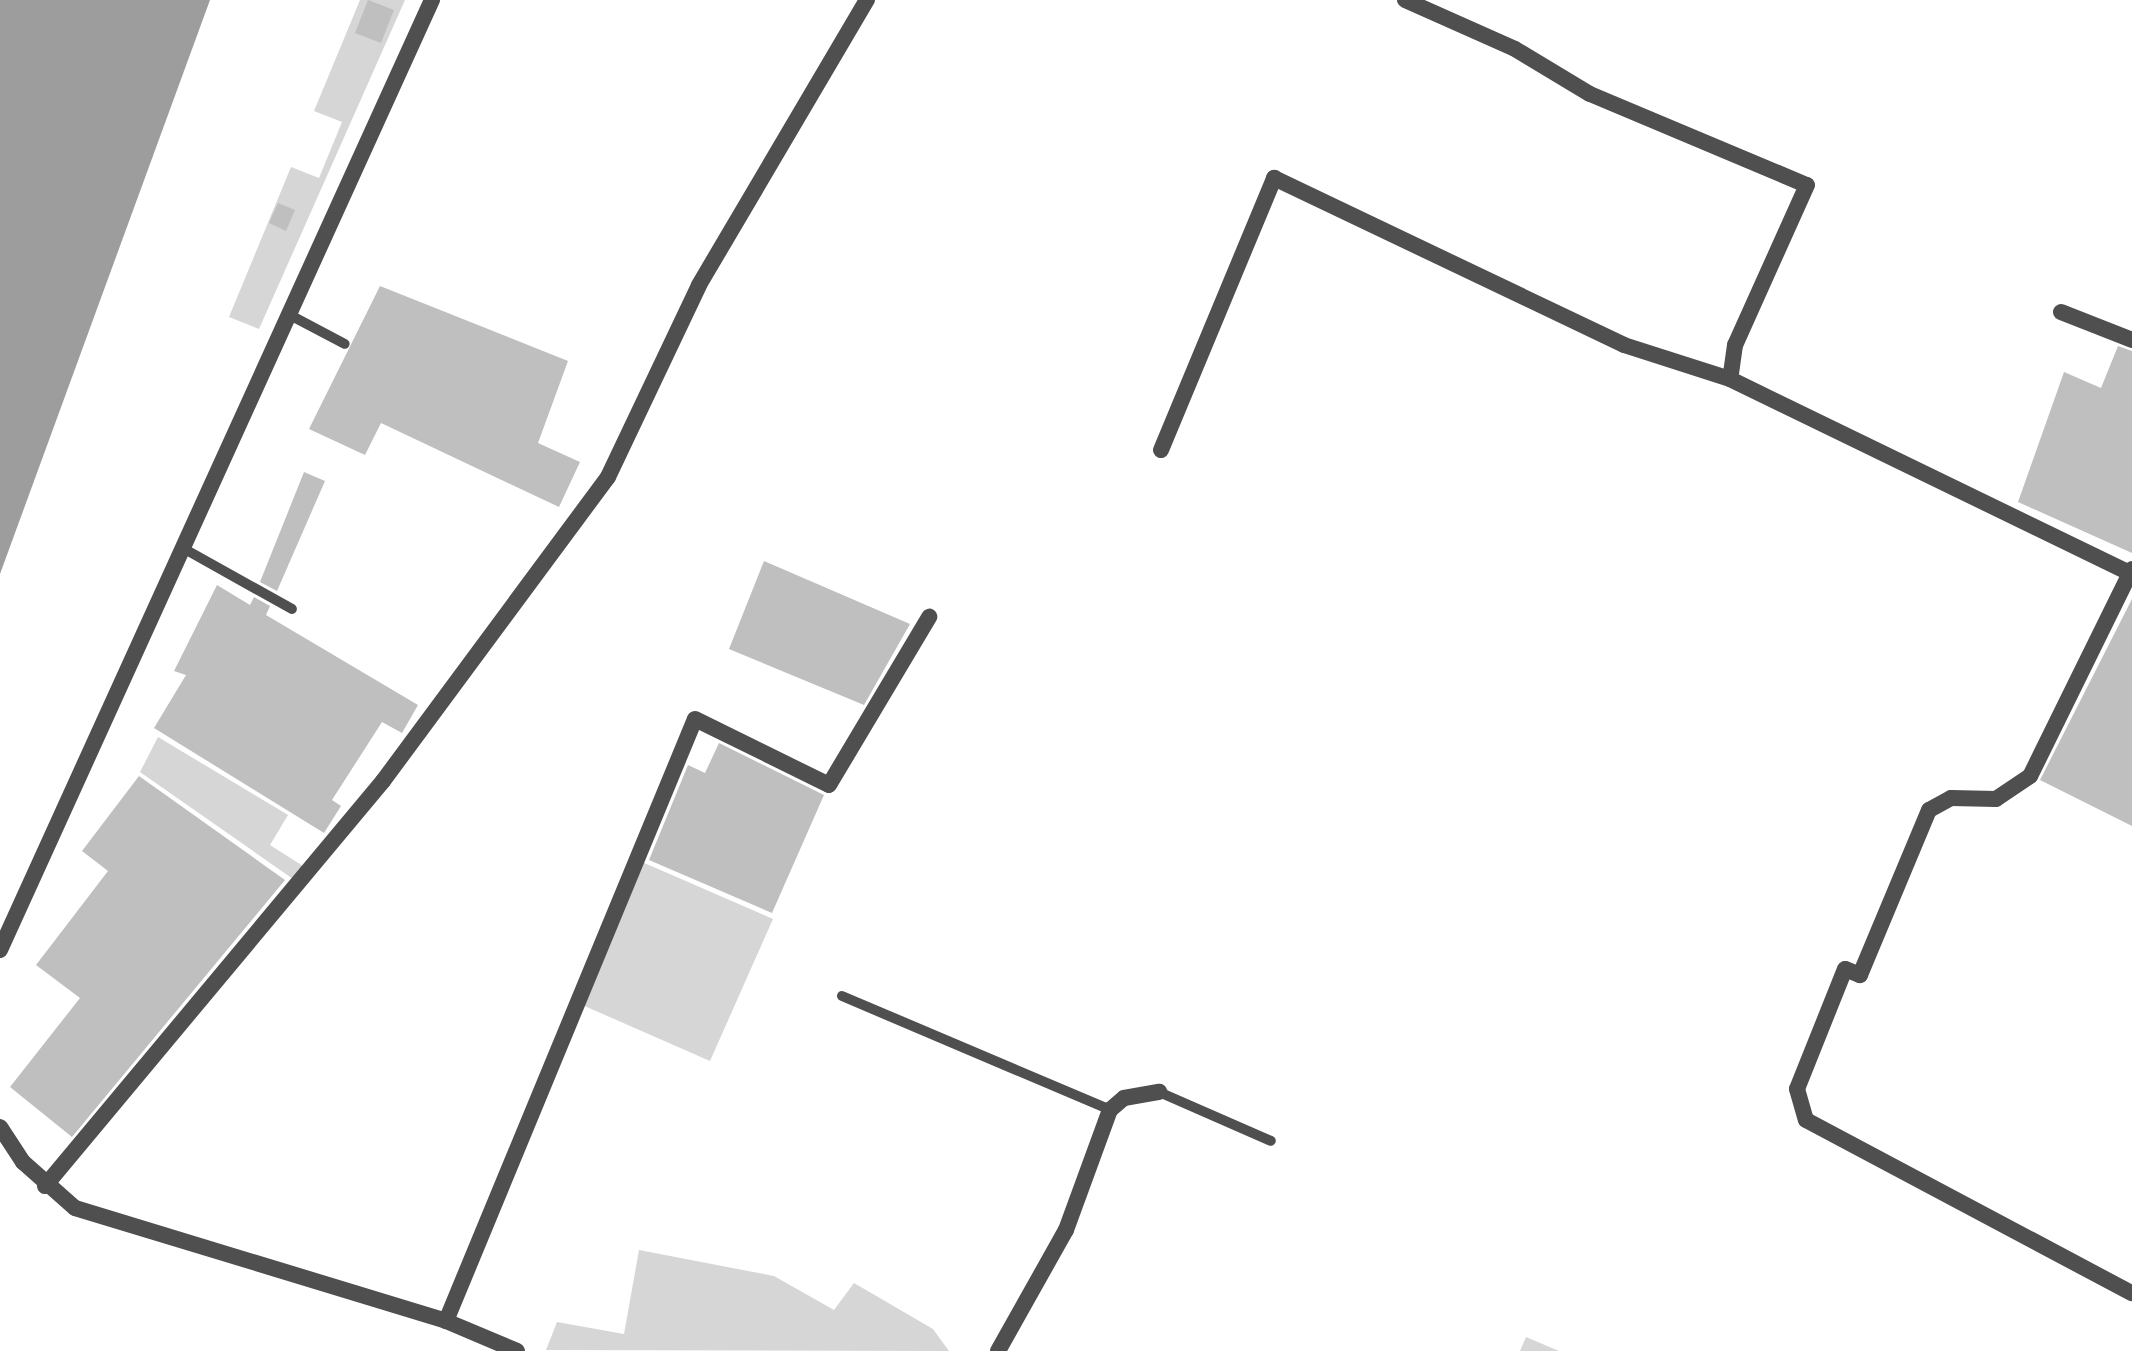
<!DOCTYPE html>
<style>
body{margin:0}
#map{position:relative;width:2132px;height:1351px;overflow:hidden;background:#fff;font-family:"Public Sans",sans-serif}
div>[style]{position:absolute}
.green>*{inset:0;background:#d6d6d6}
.water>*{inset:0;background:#9d9d9d}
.building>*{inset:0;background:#bfbfbf}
.service>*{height:10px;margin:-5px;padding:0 5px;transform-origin:5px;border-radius:5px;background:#4f4f4f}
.minor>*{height:16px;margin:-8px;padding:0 8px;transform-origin:8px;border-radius:8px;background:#4f4f4f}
.tertiary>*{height:16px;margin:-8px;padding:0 8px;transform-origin:8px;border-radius:8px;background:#4f4f4f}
span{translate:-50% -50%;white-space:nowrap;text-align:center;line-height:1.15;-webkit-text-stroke:6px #fff;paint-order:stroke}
</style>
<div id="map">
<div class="green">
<div style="clip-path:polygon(360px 0,405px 0,259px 329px,229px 317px,291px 167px,319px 178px,342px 122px,314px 111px)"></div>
<div style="clip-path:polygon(158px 737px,288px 815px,270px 845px,303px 866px,293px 879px,140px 772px)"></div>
<div style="clip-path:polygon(642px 862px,773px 919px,710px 1061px,580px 1004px)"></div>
<div style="clip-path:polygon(639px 1250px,774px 1276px,834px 1310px,854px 1283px,933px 1329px,949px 1351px,546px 1350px,557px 1322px,624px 1334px)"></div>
<div style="clip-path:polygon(1526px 1337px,1559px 1351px,1520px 1351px)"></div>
</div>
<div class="water">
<div style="clip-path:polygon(0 0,210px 0,0 574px)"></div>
</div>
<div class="building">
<div style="clip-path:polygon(368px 0,394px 10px,381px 43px,355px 33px)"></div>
<div style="clip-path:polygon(278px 203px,295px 210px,286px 231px,269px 223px)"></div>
<div style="clip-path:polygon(380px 286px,568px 361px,538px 443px,580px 462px,559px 507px,381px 423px,365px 455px,309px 429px)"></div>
<div style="clip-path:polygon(2118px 346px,2132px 351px,2132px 553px,2018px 502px,2064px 372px,2101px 388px)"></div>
<div style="clip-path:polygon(304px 472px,325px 481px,277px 591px,260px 582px)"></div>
<div style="clip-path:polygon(764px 561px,910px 624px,864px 705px,729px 649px)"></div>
<div style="clip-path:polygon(217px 585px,250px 605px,254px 597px,270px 606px,266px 615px,418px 705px,402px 733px,382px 722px,332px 800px,341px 806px,324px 833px,154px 728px,186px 675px,174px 671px)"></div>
<div style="clip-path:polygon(2132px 599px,2132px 826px,2040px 780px)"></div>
<div style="clip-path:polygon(719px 743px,824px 795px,772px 913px,649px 860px,688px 765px,705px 773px)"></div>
<div style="clip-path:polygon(139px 776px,285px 880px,72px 1137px,10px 1087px,80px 998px,36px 965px,108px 871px,82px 851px)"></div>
</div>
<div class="service">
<div style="left:288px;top:314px;width:64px;rotate:27.8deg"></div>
<div style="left:181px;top:547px;width:127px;rotate:29.2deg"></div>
<div style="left:842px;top:996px;width:291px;rotate:23deg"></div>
<div style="left:1159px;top:1092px;width:122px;rotate:23.6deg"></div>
</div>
<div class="minor">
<div style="left:1405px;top:0;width:120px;rotate:24deg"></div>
<div style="left:1515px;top:49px;width:87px;rotate:31deg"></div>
<div style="left:1590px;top:94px;width:235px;rotate:22.8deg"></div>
<div style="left:1807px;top:185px;width:175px;rotate:114.2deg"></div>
<div style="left:1735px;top:345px;width:34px;rotate:98deg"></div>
<div style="left:2061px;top:312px;width:76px;rotate:21.5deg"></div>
<div style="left:1161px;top:450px;width:295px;rotate:-67.4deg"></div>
<div style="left:1274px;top:178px;width:388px;rotate:25.5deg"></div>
<div style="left:1624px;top:345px;width:111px;rotate:17.8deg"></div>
<div style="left:1730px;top:379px;width:442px;rotate:25.9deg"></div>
<div style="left:2132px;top:569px;width:231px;rotate:116.2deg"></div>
<div style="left:2030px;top:776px;width:41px;rotate:145.9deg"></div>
<div style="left:1996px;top:799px;width:45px;rotate:-178.7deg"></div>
<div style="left:1951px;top:798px;width:25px;rotate:151deg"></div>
<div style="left:1929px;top:810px;width:179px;rotate:112.7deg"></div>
<div style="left:1860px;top:975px;width:16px;rotate:-158deg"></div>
<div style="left:1845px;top:969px;width:129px;rotate:111.8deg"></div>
<div style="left:1797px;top:1089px;width:32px;rotate:74deg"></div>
<div style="left:1806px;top:1120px;width:369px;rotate:28deg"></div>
<div style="left:45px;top:1186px;width:528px;rotate:-50.15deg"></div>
<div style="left:383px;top:781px;width:378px;rotate:-53.5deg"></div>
<div style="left:608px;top:477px;width:212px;rotate:-64.6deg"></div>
<div style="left:699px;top:285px;width:331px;rotate:-59.5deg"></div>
<div style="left:446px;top:1321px;width:651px;rotate:-67.53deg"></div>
<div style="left:695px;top:719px;width:149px;rotate:26.2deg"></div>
<div style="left:829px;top:785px;width:196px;rotate:-59.2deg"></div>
<div style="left:998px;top:1351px;width:139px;rotate:-60.7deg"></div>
<div style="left:1066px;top:1230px;width:128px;rotate:-69.9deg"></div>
<div style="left:1110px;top:1110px;width:18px;rotate:-41deg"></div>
<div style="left:1124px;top:1098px;width:36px;rotate:-10deg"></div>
</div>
<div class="tertiary">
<div style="left:0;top:950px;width:1044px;rotate:-65.55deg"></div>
<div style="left:0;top:1127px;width:42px;rotate:56.7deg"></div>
<div style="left:23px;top:1162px;width:69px;rotate:41.5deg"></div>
<div style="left:75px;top:1208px;width:388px;rotate:16.9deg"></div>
<div style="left:446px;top:1321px;width:77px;rotate:22.9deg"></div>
</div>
</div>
